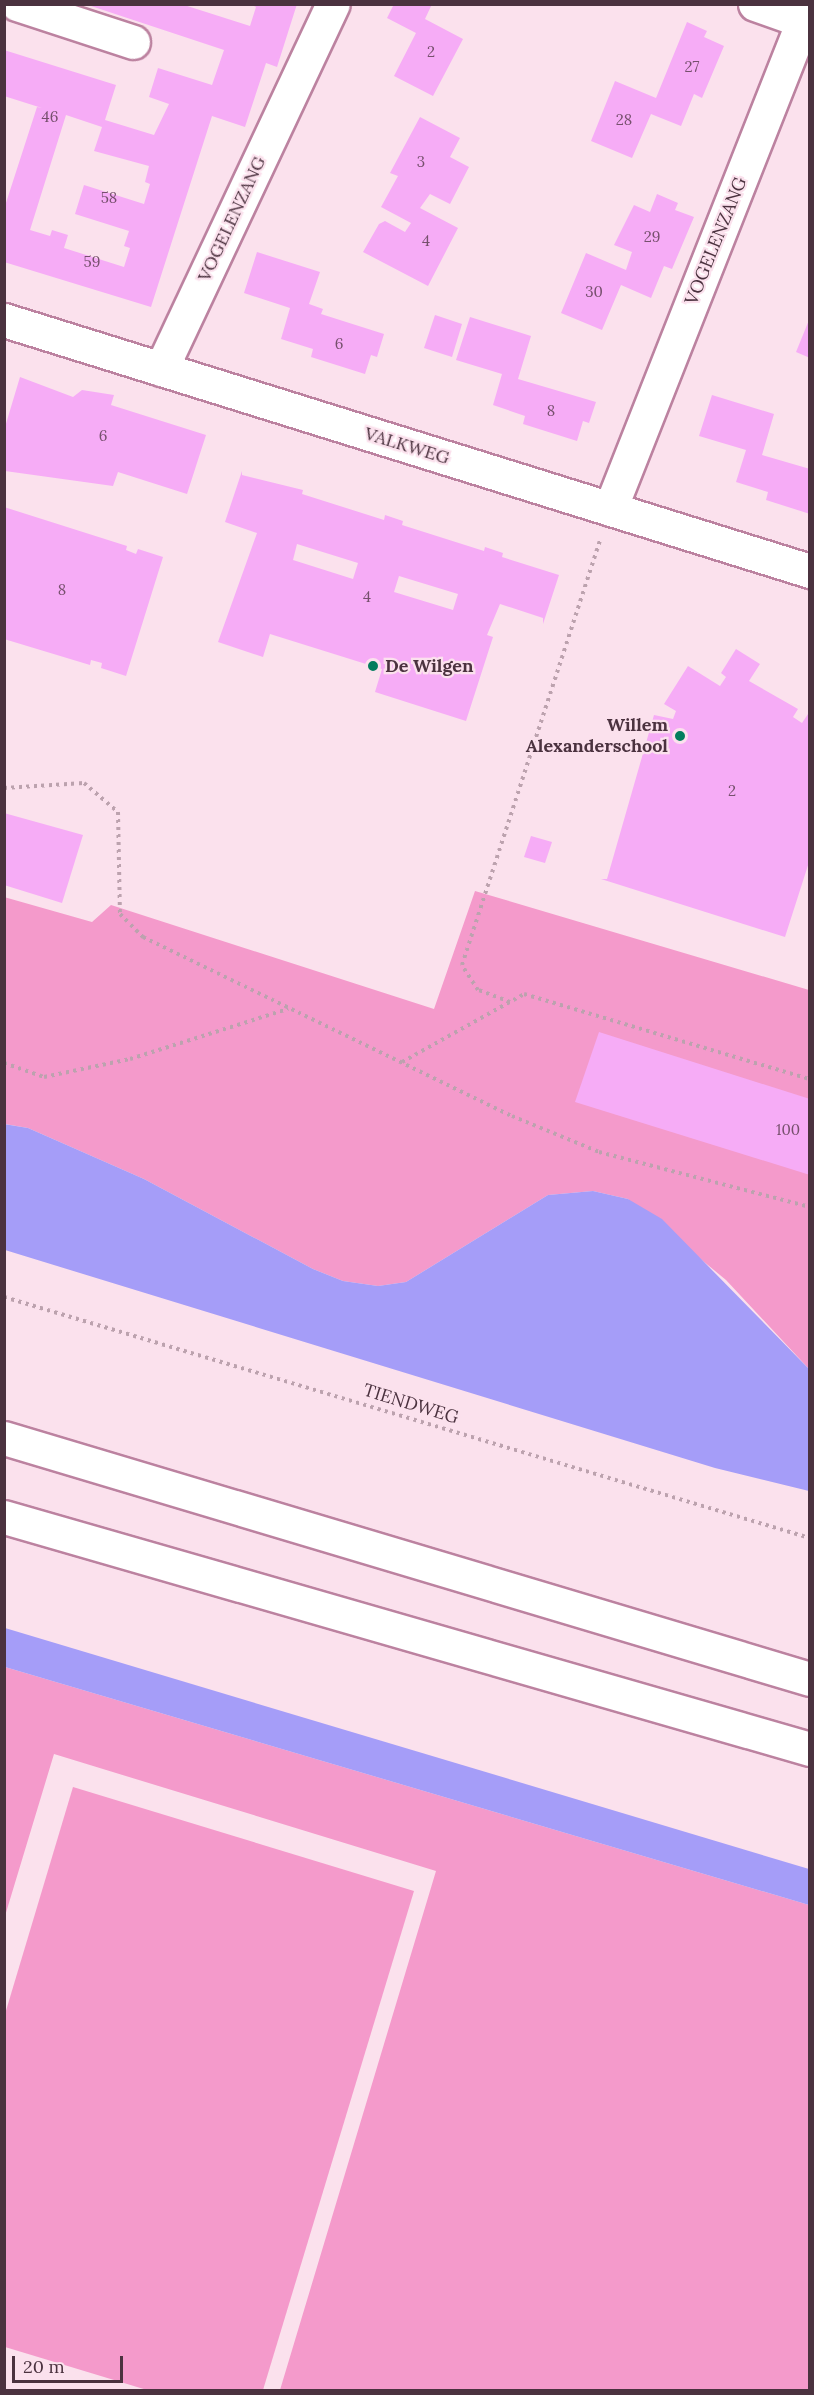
<!DOCTYPE html>
<style>
body{margin:0}
#map{position:relative;width:814px;height:2395px;overflow:hidden;background:#fbe1ed;font-family:Lora,serif}
div>[style]{position:absolute}
.green>*{inset:0;background:#f49acb}
.water>*{inset:0;background:#a59df8}
.building>*{inset:0;background:#f6acf6}
.path>*{height:4px;margin-top:-2px;transform-origin:0;background:repeating-linear-gradient(90deg,#bca2ae 0 3px,transparent 0 7.5px)}
.roads{filter:drop-shadow(2px 0 #bc82a0) drop-shadow(-2px 0 #bc82a0) drop-shadow(0 2px #bc82a0) drop-shadow(0 -2px #bc82a0)}
.minor>*{height:33px;margin:-16.5px;padding:0 16.5px;transform-origin:16.5px;border-radius:16.5px;background:#fff}
.highway>*{height:33px;margin:-16.5px;padding:0 16.5px;transform-origin:16.5px;border-radius:16.5px;background:#fff}
.dots>*{width:16px;height:16px;translate:-50% -50%;box-sizing:border-box;border:3px solid #fbe1ed;border-radius:50%}
span{translate:-50% -50%;white-space:nowrap;text-align:center;line-height:1.15;-webkit-text-stroke:4.5px #fbe1ed;paint-order:stroke}
.number-label{font-size:15px;color:#76506d}
.number-label span{-webkit-text-stroke-width:0}
.street-label{font-size:18px;color:#4b323f}
.poi-label{font-size:18px;color:#4b323f;font-weight:700}
.left{translate:0 -50%;text-align:left}
.right{translate:-100% -50%;text-align:right}
.frame{position:absolute;inset:0;border:6px solid #4b323f;pointer-events:none}
.scale{position:absolute;left:12px;top:2356px;width:111px;height:27px;box-sizing:border-box;border:3px solid #4b323f;border-top:0;padding-left:8px;font-size:18px;line-height:21px;white-space:nowrap;color:#4b323f;-webkit-text-stroke:4px #fbe1ed;paint-order:stroke}
</style>
<div id="map">
<div class="green">
<div style="clip-path:polygon(475px 891px,809px 990px,809px 1369px,726px 1280px,628px 1199px,593px 1191px,548px 1195px,406px 1282px,378px 1286px,343px 1281px,313px 1269px,144px 1179px,28px 1128px,5px 1124px,4px 897px,92px 922px,111px 905px,434px 1009px)"></div>
<div style="clip-path:polygon(5px 1667px,809px 1905px,809px 2390px,280px 2390px,436px 1871px,54px 1754px,5px 1916px)"></div>
<div style="clip-path:polygon(73px 1787px,414px 1891px,263px 2390px,147px 2390px,5px 2347px,5px 2014px)"></div>
</div>
<div class="water">
<div style="clip-path:polygon(4px 1124px,28px 1128px,144px 1179px,313px 1269px,343px 1281px,378px 1286px,406px 1282px,548px 1195px,593px 1191px,628px 1199px,662px 1219px,809px 1369px,809px 1491px,715px 1468px,5px 1250px)"></div>
<div style="clip-path:polygon(5px 1628px,809px 1869px,809px 1905px,5px 1667px)"></div>
</div>
<div class="building">
<div style="clip-path:polygon(evenodd,85px 4px,181px 4px,250px 26px,256px 7px,250px 4px,297px 4px,277px 67px,266px 63px,245px 127px,212px 116px,151px 307px,4px 262px,4px 209px,37px 107px,42px 108px,4px 96px,4px 50px,116px 85px,105px 120px,154px 135px,169px 104px,149px 97px,158px 68px,212px 85px,224px 50px,85px 4px,66px 115px,102px 127px,94px 151px,149px 166px,145px 182px,150px 184px,144px 204px,84px 185px,75px 214px,129px 231px,124px 246px,130px 248px,124px 267px,64px 248px,68px 235px,52px 230px,50px 236px,30px 230px,66px 115px)"></div>
<div style="clip-path:polygon(394px 4px,432px 4px,425px 19px,463px 39px,433px 96px,394px 76px,416px 33px,387px 18px)"></div>
<div style="clip-path:polygon(687px 22px,707px 31px,704px 37px,724px 46px,702px 98px,694px 94px,681px 126px,651px 114px,632px 158px,591px 141px,615px 81px,656px 98px)"></div>
<div style="clip-path:polygon(420px 117px,460px 138px,450px 157px,469px 167px,450px 204px,430px 194px,420px 208px,458px 228px,428px 286px,363px 252px,379px 224px,385px 221px,405px 232px,411px 223px,381px 207px,398px 176px,390px 173px)"></div>
<div style="clip-path:polygon(657px 194px,678px 203px,675px 210px,694px 217px,672px 269px,664px 266px,651px 298px,621px 285px,602px 330px,561px 313px,586px 253px,626px 270px,632px 252px,614px 245px,634px 205px,650px 212px)"></div>
<div style="clip-path:polygon(257px 252px,320px 272px,309px 304px,323px 309px,321px 314px,384px 334px,377px 357px,371px 355px,365px 374px,311px 357px,313px 349px,281px 339px,290px 308px,244px 293px)"></div>
<div style="clip-path:polygon(435px 315px,462px 324px,452px 357px,424px 348px)"></div>
<div style="clip-path:polygon(470px 317px,531px 336px,518px 379px,596px 402px,589px 423px,583px 421px,577px 441px,523px 424px,525px 416px,493px 405px,502px 374px,456px 360px)"></div>
<div style="clip-path:polygon(809px 320px,810px 320px,810px 358px,796px 352px)"></div>
<div style="clip-path:polygon(20px 377px,73px 397px,82px 390px,114px 395px,111px 405px,206px 435px,187px 494px,118px 472px,113px 486px,5px 471px,5px 427px)"></div>
<div style="clip-path:polygon(712px 395px,774px 414px,762px 455px,810px 469px,810px 514px,766px 500px,768px 492px,736px 482px,746px 450px,699px 436px)"></div>
<div style="clip-path:polygon(evenodd,242px 471px,242px 475px,303px 490px,302px 494px,384px 520px,385px 515px,403px 521px,402px 525px,484px 551px,485px 547px,503px 553px,502px 557px,559px 575px,543px 624px,543px 618px,500px 604px,487px 635px,493px 637px,466px 721px,375px 692px,382px 669px,270px 634px,263px 657px,218px 642px,257px 533px,225px 522px,242px 471px,297px 544px,358px 563px,353px 579px,293px 560px,297px 544px,242px 471px,399px 576px,458px 594px,453px 610px,394px 592px,399px 576px)"></div>
<div style="clip-path:polygon(4px 507px,127px 546px,126px 550px,136px 554px,138px 549px,163px 557px,126px 676px,101px 668px,102px 663px,91px 660px,90px 665px,4px 639px)"></div>
<div style="clip-path:polygon(736px 649px,760px 664px,749px 681px,798px 709px,793px 717px,802px 723px,810px 711px,810px 859px,785px 937px,601px 879px,607px 879px,654px 715px,673px 719px,676px 711px,664px 704px,688px 666px,720px 686px,726px 677px,721px 673px)"></div>
<div style="clip-path:polygon(4px 813px,83px 835px,62px 903px,4px 885px)"></div>
<div style="clip-path:polygon(531px 836px,552px 842px,545px 863px,524px 857px)"></div>
<div style="clip-path:polygon(599px 1032px,810px 1099px,810px 1175px,575px 1102px)"></div>
</div>
<div class="path">
<div style="left:4px;top:788px;width:80px;rotate:-3.6deg"></div>
<div style="left:84px;top:783px;width:45px;rotate:40.5deg"></div>
<div style="left:118px;top:812px;width:102px;rotate:88.9deg"></div>
<div style="left:120px;top:914px;width:33px;rotate:45deg"></div>
<div style="left:143px;top:937px;width:410px;rotate:25.9deg"></div>
<div style="left:512px;top:1116px;width:94px;rotate:22.5deg"></div>
<div style="left:599px;top:1152px;width:218px;rotate:14.6deg"></div>
<div style="left:510px;top:1002px;width:34px;rotate:-159deg"></div>
<div style="left:478px;top:990px;width:30px;rotate:-123deg"></div>
<div style="left:462px;top:965px;width:446px;rotate:-72deg"></div>
<div style="left:402px;top:1062px;width:140px;rotate:-29.1deg"></div>
<div style="left:524px;top:994px;width:298px;rotate:16.6deg"></div>
<div style="left:4px;top:1063px;width:42px;rotate:19.3deg"></div>
<div style="left:44px;top:1077px;width:88px;rotate:-11.8deg"></div>
<div style="left:130px;top:1059px;width:166px;rotate:-17.6deg"></div>
<div style="left:4px;top:1297px;width:841px;rotate:16.65deg"></div>
</div>
<div class="roads">
<div class="minor">
<div style="left:17px;top:4px;width:122px;rotate:18.1deg"></div>
<div style="left:4px;top:320px;width:844px;rotate:17.3deg"></div>
<div style="left:161px;top:369px;width:403px;rotate:-64.8deg"></div>
<div style="left:610px;top:509px;width:525px;rotate:-68.42deg"></div>
<div style="left:803px;top:21px;width:51px;rotate:-160.5deg"></div>
</div>
<div class="highway">
<div style="left:4px;top:1438px;width:841px;rotate:16.65deg"></div>
<div style="left:4px;top:1517px;width:839px;rotate:16.06deg"></div>
</div>
</div>
<div class="dots">
<div style="left:373px;top:666px;background:#027e5d"></div>
<div style="left:680px;top:736px;background:#027e5d"></div>
</div>
<div class="number-label">
<span style="left:431px;top:52px">2</span>
<span style="left:692px;top:67px">27</span>
<span style="left:50px;top:117px">46</span>
<span style="left:624px;top:120px">28</span>
<span style="left:421px;top:162px">3</span>
<span style="left:109px;top:198px">58</span>
<span style="left:652px;top:237px">29</span>
<span style="left:426px;top:241px">4</span>
<span style="left:92px;top:262px">59</span>
<span style="left:594px;top:292px">30</span>
<span style="left:339px;top:344px">6</span>
<span style="left:551px;top:411px">8</span>
<span style="left:103px;top:436px">6</span>
<span style="left:62px;top:590px">8</span>
<span style="left:367px;top:597px">4</span>
<span style="left:732px;top:791px">2</span>
<span style="left:788px;top:1130px">100</span>
</div>
<div class="street-label">
<span style="left:232px;top:219px;rotate:-65deg">VOGELENZANG</span>
<span style="left:716px;top:241px;rotate:-68deg">VOGELENZANG</span>
<span style="left:407px;top:446px;rotate:17deg">VALKWEG</span>
<span style="left:411px;top:1404px;rotate:17deg">TIENDWEG</span>
</div>
<div class="poi-label">
<span class="left" style="left:385px;top:666px">De Wilgen</span>
<span class="right" style="left:668px;top:736px">Willem<br>Alexanderschool</span>
</div>
<div class="frame"></div>
<div class="scale">20 m</div>
</div>
